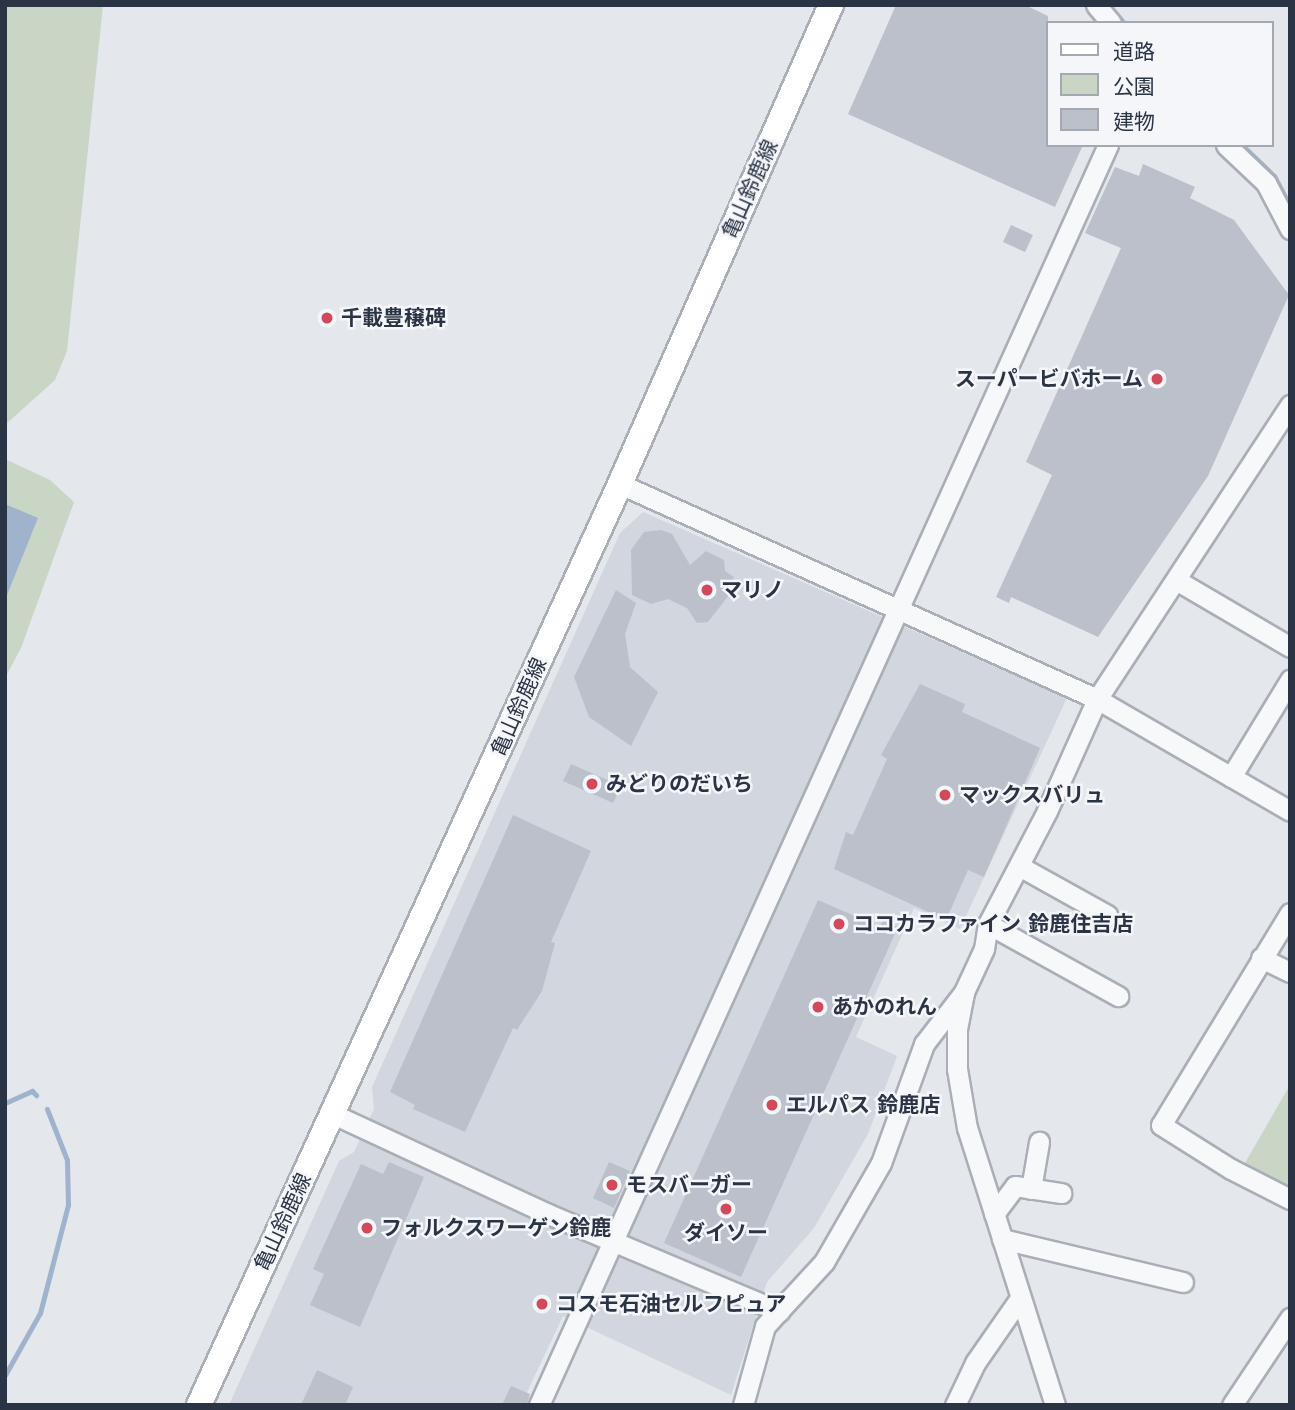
<!DOCTYPE html>
<meta charset="utf-8">
<style>
body{margin:0}
#map{position:relative;width:1295px;height:1410px;overflow:hidden;background:#e4e7ec;font-family:"DejaVu Sans","Noto Sans JP",sans-serif}
div>[style]{position:absolute}
.built>*{inset:0;background:#d2d6de}
.green>*{inset:0;background:#c9d6c5}
.water>*{inset:0;background:#9fb4cc}
.stream>*{height:5px;margin:-2.5px;padding:0 2.5px;transform-origin:2.5px;border-radius:2.5px;background:#9fb4cc}
.building>*{inset:0;background:#bbc0ca}
.roads{filter:drop-shadow(2px 0 #a9aeb7) drop-shadow(-2px 0 #a9aeb7) drop-shadow(0 2px #a9aeb7) drop-shadow(0 -2px #a9aeb7)}
.minor>*{height:19px;margin:-9.5px;padding:0 9.5px;transform-origin:9.5px;border-radius:9.5px;background:#f7f8fa}
.major>*{height:24px;margin:-12px;padding:0 12px;transform-origin:12px;border-radius:12px;background:#fff}
.dots>*{width:19px;height:19px;translate:-50% -50%;box-sizing:border-box;border:4px solid #f4f6f9;border-radius:50%}
span{translate:-50% -50%;white-space:nowrap;text-align:center;line-height:1.15;-webkit-text-stroke:5px #f4f6f9;paint-order:stroke}
.street-label{font-size:21px;color:#2b3445}
.poi-label{font-size:21px;color:#2b3445;font-weight:700}
.left{translate:0 -50%;text-align:left}
.right{translate:-100% -50%;text-align:right}
.frame{position:absolute;inset:0;border:7px solid #2b3445;pointer-events:none}
.legend{position:absolute;left:1046px;top:21px;width:228px;height:126px;box-sizing:border-box;background:#f4f6f9;border:2px solid #a4a8b1;margin:0;padding:9px 12px;list-style:none;font-size:21px;color:#2b3445}
.legend li{display:flex;align-items:center;gap:14px;height:35px}
.legend b{width:35px;border:2px solid #a4a8b1}
</style>
<div id="map">
<div class="built">
<div style="clip-path:polygon(643px 512px,1067px 698px,960px 929px,914px 908px,856px 1037px,897px 1056px,868px 1134px,814px 1228px,767px 1282px,731px 1395px,563px 1316px,521px 1405px,229px 1405px,339px 1161px,354px 1152px,374px 1109px,372px 1087px,620px 533px)"></div>
</div>
<div class="green">
<div style="clip-path:polygon(5px 5px,103px 5px,67px 351px,55px 380px,5px 425px)"></div>
<div style="clip-path:polygon(5px 459px,50px 480px,74px 502px,21px 648px,5px 678px)"></div>
<div style="clip-path:polygon(1290px 1085px,1290px 1191px,1242px 1168px)"></div>
</div>
<div class="water">
<div style="clip-path:polygon(5px 504px,38px 518px,5px 600px)"></div>
</div>
<div class="stream">
<div style="left:1115px;top:13px;width:13px;rotate:48deg"></div>
<div style="left:1242px;top:145px;width:45px;rotate:44.1deg"></div>
<div style="left:1274px;top:176px;width:34px;rotate:62deg"></div>
<div style="left:5px;top:1103px;width:30px;rotate:-24deg"></div>
<div style="left:32px;top:1091px;width:6px;rotate:45deg"></div>
<div style="left:5px;top:1375px;width:71px;rotate:-60.6deg"></div>
<div style="left:40px;top:1313px;width:112px;rotate:-75.5deg"></div>
<div style="left:68px;top:1205px;width:45px;rotate:-91.3deg"></div>
<div style="left:67px;top:1160px;width:55px;rotate:-111.4deg"></div>
</div>
<div class="building">
<div style="clip-path:polygon(896px 5px,1025px 5px,1048px 16px,1048px 145px,1083px 145px,1055px 207px,848px 114px)"></div>
<div style="clip-path:polygon(1143px 164px,1195px 187px,1190px 198px,1234px 220px,1289px 295px,1208px 476px,1098px 637px,1011px 597px,1009px 603px,996px 597px,1052px 475px,1026px 462px,1121px 248px,1085px 233px,1115px 167px,1139px 176px)"></div>
<div style="clip-path:polygon(1011px 225px,1033px 235px,1025px 252px,1003px 242px)"></div>
<div style="clip-path:polygon(661px 530px,672px 534px,690px 565px,706px 551px,724px 560px,725px 571px,734px 577px,729px 595px,708px 622px,697px 623px,687px 608px,668px 599px,651px 604px,632px 595px,631px 550px,644px 532px)"></div>
<div style="clip-path:polygon(616px 590px,636px 603px,625px 634px,630px 667px,658px 692px,631px 746px,589px 717px,574px 677px)"></div>
<div style="clip-path:polygon(920px 684px,965px 704px,962px 712px,1040px 748px,984px 877px,968px 870px,946px 920px,834px 869px,846px 832px,853px 835px,887px 759px,881px 755px)"></div>
<div style="clip-path:polygon(571px 764px,621px 786px,613px 803px,563px 781px)"></div>
<div style="clip-path:polygon(513px 815px,591px 851px,551px 942px,555px 943px,542px 991px,517px 1030px,513px 1028px,465px 1132px,413px 1109px,415px 1105px,390px 1092px)"></div>
<div style="clip-path:polygon(818px 900px,880px 927px,883px 920px,898px 927px,741px 1277px,664px 1243px)"></div>
<div style="clip-path:polygon(389px 1162px,424px 1177px,360px 1327px,310px 1305px,324px 1274px,313px 1269px,361px 1164px,383px 1174px)"></div>
<div style="clip-path:polygon(609px 1162px,630px 1171px,614px 1208px,593px 1198px)"></div>
<div style="clip-path:polygon(317px 1370px,353px 1387px,345px 1405px,301px 1405px)"></div>
<div style="clip-path:polygon(511px 1386px,530px 1394px,527px 1405px,502px 1405px)"></div>
</div>
<div class="roads">
<div class="minor">
<div style="left:1096px;top:5px;width:23px;rotate:50deg"></div>
<div style="left:1226px;top:145px;width:55px;rotate:43.5deg"></div>
<div style="left:1266px;top:183px;width:52px;rotate:62.4deg"></div>
<div style="left:620px;top:484px;width:523px;rotate:24.26deg"></div>
<div style="left:1097px;top:699px;width:223px;rotate:30.1deg"></div>
<div style="left:1176px;top:580px;width:132px;rotate:30.4deg"></div>
<div style="left:1231px;top:777px;width:114px;rotate:-58.7deg"></div>
<div style="left:1019px;top:866px;width:101px;rotate:29.1deg"></div>
<div style="left:1290px;top:913px;width:248px;rotate:121.3deg"></div>
<div style="left:1161px;top:1125px;width:83px;rotate:32.2deg"></div>
<div style="left:1231px;top:1169px;width:66px;rotate:27deg"></div>
<div style="left:988px;top:924px;width:149px;rotate:29deg"></div>
<div style="left:1261px;top:958px;width:32px;rotate:26deg"></div>
<div style="left:333px;top:1114px;width:237px;rotate:24.9deg"></div>
<div style="left:548px;top:1214px;width:251px;rotate:22.8deg"></div>
<div style="left:1031px;top:1189px;width:48px;rotate:-80.3deg"></div>
<div style="left:994px;top:1214px;width:35px;rotate:-53deg"></div>
<div style="left:1015px;top:1186px;width:47px;rotate:8.7deg"></div>
<div style="left:1002px;top:1239px;width:186px;rotate:13.4deg"></div>
<div style="left:539px;top:1405px;width:1383px;rotate:-65.7deg"></div>
<div style="left:743px;top:1405px;width:82px;rotate:-74.4deg"></div>
<div style="left:765px;top:1326px;width:87px;rotate:-47.3deg"></div>
<div style="left:824px;top:1262px;width:114px;rotate:-60.1deg"></div>
<div style="left:881px;top:1163px;width:127px;rotate:-70.1deg"></div>
<div style="left:924px;top:1044px;width:66px;rotate:-52.4deg"></div>
<div style="left:955px;top:1405px;width:47px;rotate:-64.5deg"></div>
<div style="left:975px;top:1363px;width:79px;rotate:-55.3deg"></div>
<div style="left:1055px;top:1405px;width:291px;rotate:-107.6deg"></div>
<div style="left:967px;top:1128px;width:60px;rotate:-99.6deg"></div>
<div style="left:957px;top:1069px;width:40px;rotate:-90deg"></div>
<div style="left:957px;top:1029px;width:38px;rotate:-79deg"></div>
<div style="left:964px;top:992px;width:47px;rotate:-65.1deg"></div>
<div style="left:984px;top:949px;width:25px;rotate:-81deg"></div>
<div style="left:988px;top:924px;width:127px;rotate:-62.4deg"></div>
<div style="left:1047px;top:811px;width:123px;rotate:-65.9deg"></div>
<div style="left:1097px;top:699px;width:352px;rotate:-56.7deg"></div>
<div style="left:1232px;top:1405px;width:105px;rotate:-56.3deg"></div>
</div>
<div class="major">
<div style="left:199px;top:1405px;width:1013px;rotate:-65.43deg"></div>
<div style="left:620px;top:484px;width:523px;rotate:-66.23deg"></div>
</div>
</div>
<div class="dots">
<div style="left:327px;top:318px;background:#d1495b"></div>
<div style="left:1157px;top:379px;background:#d1495b"></div>
<div style="left:707px;top:590px;background:#d1495b"></div>
<div style="left:592px;top:784px;background:#d1495b"></div>
<div style="left:945px;top:795px;background:#d1495b"></div>
<div style="left:839px;top:924px;background:#d1495b"></div>
<div style="left:818px;top:1007px;background:#d1495b"></div>
<div style="left:772px;top:1105px;background:#d1495b"></div>
<div style="left:612px;top:1185px;background:#d1495b"></div>
<div style="left:726px;top:1209px;background:#d1495b"></div>
<div style="left:367px;top:1228px;background:#d1495b"></div>
<div style="left:542px;top:1304px;background:#d1495b"></div>
</div>
<div class="street-label">
<span style="left:750px;top:189px;rotate:-66deg">亀山鈴鹿線</span>
<span style="left:519px;top:707px;rotate:-66deg">亀山鈴鹿線</span>
<span style="left:283px;top:1222px;rotate:-65deg">亀山鈴鹿線</span>
</div>
<div class="poi-label">
<span class="left" style="left:341px;top:318px">千載豊穣碑</span>
<span class="right" style="left:1143px;top:379px">スーパービバホーム</span>
<span class="left" style="left:721px;top:590px">マリノ</span>
<span class="left" style="left:606px;top:784px">みどりのだいち</span>
<span class="left" style="left:959px;top:795px">マックスバリュ</span>
<span class="left" style="left:853px;top:924px">ココカラファイン 鈴鹿住吉店</span>
<span class="left" style="left:832px;top:1007px">あかのれん</span>
<span class="left" style="left:786px;top:1105px">エルパス 鈴鹿店</span>
<span class="left" style="left:626px;top:1185px">モスバーガー</span>
<span class="left" style="left:381px;top:1228px">フォルクスワーゲン鈴鹿</span>
<span style="left:726px;top:1233px">ダイソー</span>
<span class="left" style="left:556px;top:1304px">コスモ石油セルフピュア</span>
</div>
<div class="frame"></div>
<ul class="legend">
<li><b style="height:9px;background:#fff"></b>道路</li>
<li><b style="height:19px;background:#c9d6c5"></b>公園</li>
<li><b style="height:19px;background:#bbc0ca"></b>建物</li>
</ul>
</div>
